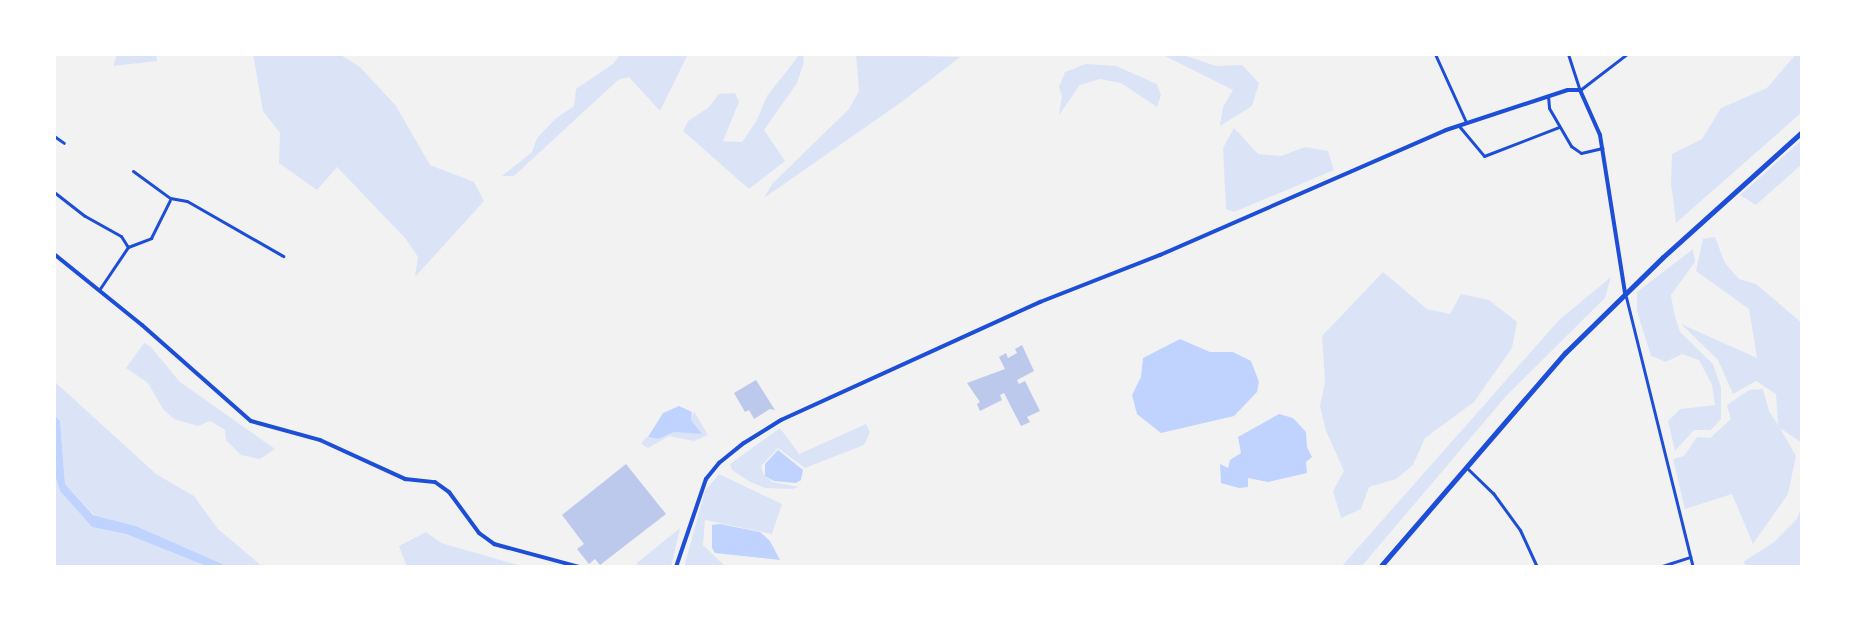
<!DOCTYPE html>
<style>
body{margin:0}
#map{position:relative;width:1856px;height:621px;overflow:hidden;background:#f2f2f2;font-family:"PT Sans",sans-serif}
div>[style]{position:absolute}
.green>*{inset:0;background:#dbe4f7}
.water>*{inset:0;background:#bfd3fe}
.building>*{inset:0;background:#bdc9ec}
.minor>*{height:3px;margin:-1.5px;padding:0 1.5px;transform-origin:1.5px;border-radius:1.5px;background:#1d4ed8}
.tertiary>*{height:4px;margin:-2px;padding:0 2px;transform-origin:2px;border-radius:2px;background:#1d4ed8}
.primary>*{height:5px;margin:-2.5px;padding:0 2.5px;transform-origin:2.5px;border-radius:2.5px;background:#1d4ed8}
span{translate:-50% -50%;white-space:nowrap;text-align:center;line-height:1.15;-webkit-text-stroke:8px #fff;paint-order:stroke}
.frame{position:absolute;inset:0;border:56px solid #fff;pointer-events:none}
</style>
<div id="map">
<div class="green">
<div style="clip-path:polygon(117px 54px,156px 54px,157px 61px,113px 66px)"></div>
<div style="clip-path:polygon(253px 54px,339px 54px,360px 67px,396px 106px,430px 165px,474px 182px,484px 201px,415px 277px,418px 257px,406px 239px,337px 167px,317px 190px,279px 163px,280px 133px,263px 111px)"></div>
<div style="clip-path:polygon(621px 54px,688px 54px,660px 111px,629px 77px,618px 80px,514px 176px,502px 176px,532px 152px,537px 138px,555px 119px,574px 106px,576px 89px,613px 64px)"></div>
<div style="clip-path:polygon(800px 54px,803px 54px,804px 62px,797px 83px,764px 130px,785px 161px,749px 189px,683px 131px,688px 121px,708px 108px,719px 94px,735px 93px,739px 102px,723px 141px,742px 142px,757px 120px,767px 96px)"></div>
<div style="clip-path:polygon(856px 54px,960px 57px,903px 101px,764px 198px,772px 184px,849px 109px,859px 91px)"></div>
<div style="clip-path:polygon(1161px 54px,1180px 54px,1216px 66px,1242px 65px,1259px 83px,1252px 106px,1220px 126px,1223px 107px,1233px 90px)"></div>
<div style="clip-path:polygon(1796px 54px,1802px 54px,1802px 112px,1676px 223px,1671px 183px,1672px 154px,1702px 139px,1721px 108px,1767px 88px)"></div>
<div style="clip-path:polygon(1086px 64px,1116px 66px,1157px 84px,1161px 95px,1157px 107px,1121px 83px,1100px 79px,1080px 85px,1059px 115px,1062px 96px,1059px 87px,1065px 72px)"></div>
<div style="clip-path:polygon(1234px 128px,1258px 154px,1281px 156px,1305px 147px,1328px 151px,1334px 170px,1234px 212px,1226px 209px,1223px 148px)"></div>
<div style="clip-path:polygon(1802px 140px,1802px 164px,1756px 205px,1740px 195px)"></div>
<div style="clip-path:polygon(1715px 237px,1725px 263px,1739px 279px,1756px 284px,1802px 323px,1802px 443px,1780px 428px,1796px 456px,1788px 494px,1753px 544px,1732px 494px,1685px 509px,1673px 459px,1684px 456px,1697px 437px,1710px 438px,1731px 419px,1727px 405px,1749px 390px,1763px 389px,1769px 411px,1778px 425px,1776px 394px,1756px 381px,1733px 394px,1718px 360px,1681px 324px,1757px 358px,1749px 309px,1696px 271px,1703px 239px)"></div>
<div style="clip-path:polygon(1693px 249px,1695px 262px,1671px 295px,1674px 313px,1680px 332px,1713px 364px,1721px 387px,1721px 419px,1711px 430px,1694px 430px,1675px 451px,1668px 421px,1680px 409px,1715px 405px,1712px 385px,1699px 360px,1682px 354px,1666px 362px,1651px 356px,1637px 311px,1637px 292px)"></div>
<div style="clip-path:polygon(1383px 272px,1427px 309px,1450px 314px,1461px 294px,1489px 300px,1517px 322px,1512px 348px,1474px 402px,1425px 438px,1413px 465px,1396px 479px,1369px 487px,1361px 509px,1341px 518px,1333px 491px,1344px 471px,1326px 431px,1320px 406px,1325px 382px,1322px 336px)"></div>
<div style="clip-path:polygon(1611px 277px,1605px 298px,1507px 395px,1361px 567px,1341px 567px,1559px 320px)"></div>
<div style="clip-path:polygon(144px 343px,150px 346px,180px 382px,275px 449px,260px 459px,241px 455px,226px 440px,225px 430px,210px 421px,198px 426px,174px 419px,163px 409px,148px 383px,126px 368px)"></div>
<div style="clip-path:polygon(54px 381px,156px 474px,194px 496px,218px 529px,263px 567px,229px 567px,136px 526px,94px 515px,65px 484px,60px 421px,54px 415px)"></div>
<div style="clip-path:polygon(694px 411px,708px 435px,694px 441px,669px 436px,648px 448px,641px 444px,646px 437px,658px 439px,674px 432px,700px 433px,691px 420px)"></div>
<div style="clip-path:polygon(866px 424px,870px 432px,864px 445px,805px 468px,778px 448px,761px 466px,763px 473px,772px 482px,799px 487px,792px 489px,766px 488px,750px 482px,732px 470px,730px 464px,780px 428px,799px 454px)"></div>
<div style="clip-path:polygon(54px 472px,60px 491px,92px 527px,126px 534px,209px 567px,54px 567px)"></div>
<div style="clip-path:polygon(719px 474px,782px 504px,772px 534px,705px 520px,703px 545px,726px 567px,684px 567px,705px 491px)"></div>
<div style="clip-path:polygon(1802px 505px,1802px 567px,1748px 567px,1743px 562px,1774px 542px,1797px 519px)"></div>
<div style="clip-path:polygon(680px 528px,671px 567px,636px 567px,638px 562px)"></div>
<div style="clip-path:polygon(426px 532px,441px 543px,525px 567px,407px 567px,399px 546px)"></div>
</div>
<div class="water">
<div style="clip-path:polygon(1180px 339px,1210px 352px,1233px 352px,1251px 361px,1259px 382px,1257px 392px,1234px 416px,1161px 433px,1137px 414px,1132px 395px,1141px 377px,1143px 358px)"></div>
<div style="clip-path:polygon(679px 406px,692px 412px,691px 420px,702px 434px,674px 432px,658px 439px,648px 437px,663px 413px)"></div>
<div style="clip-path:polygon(1279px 414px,1293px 418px,1306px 432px,1307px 447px,1312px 457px,1306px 462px,1307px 473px,1268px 482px,1248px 478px,1248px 487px,1239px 488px,1221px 483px,1220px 464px,1228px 468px,1230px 460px,1241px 453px,1238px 437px)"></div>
<div style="clip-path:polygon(54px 415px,60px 421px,65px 484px,93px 515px,136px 526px,229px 567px,209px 567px,126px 534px,92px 527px,60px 491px,54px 472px)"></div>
<div style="clip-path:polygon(778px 450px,803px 470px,801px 480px,796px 483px,774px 481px,765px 476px,765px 464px)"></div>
<div style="clip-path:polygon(720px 524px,760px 532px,770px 541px,780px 560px,715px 553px,712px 548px,712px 525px)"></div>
</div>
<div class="building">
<div style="clip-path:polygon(1022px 345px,1034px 371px,1017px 380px,1019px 384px,1025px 381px,1040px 411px,1027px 417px,1030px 422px,1021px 426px,1004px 393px,1000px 395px,1002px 400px,980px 411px,977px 404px,980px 402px,967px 383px,1005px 369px,999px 357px,1006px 353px,1008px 358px,1017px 353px,1015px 349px)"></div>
<div style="clip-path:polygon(756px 380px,775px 410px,770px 409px,754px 419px,749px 410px,745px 412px,734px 393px)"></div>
<div style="clip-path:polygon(626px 464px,666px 514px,600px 565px,595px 559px,589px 564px,577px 549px,584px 544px,562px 515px)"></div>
</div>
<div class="minor">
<div style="left:1435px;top:54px;width:75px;rotate:65.5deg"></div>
<div style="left:1568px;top:54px;width:38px;rotate:72deg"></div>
<div style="left:1580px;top:90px;width:59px;rotate:-37.5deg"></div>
<div style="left:1548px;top:96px;width:12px;rotate:85deg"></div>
<div style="left:1549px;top:108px;width:44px;rotate:59.9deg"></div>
<div style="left:1571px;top:146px;width:12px;rotate:35deg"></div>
<div style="left:1581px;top:153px;width:22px;rotate:-13deg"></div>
<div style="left:1459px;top:126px;width:39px;rotate:50deg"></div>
<div style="left:1484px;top:156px;width:80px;rotate:-21.1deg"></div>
<div style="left:54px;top:136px;width:12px;rotate:35deg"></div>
<div style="left:133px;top:171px;width:46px;rotate:36.1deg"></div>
<div style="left:170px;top:198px;width:17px;rotate:10deg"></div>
<div style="left:187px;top:201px;width:111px;rotate:29.8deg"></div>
<div style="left:54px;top:192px;width:39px;rotate:38deg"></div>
<div style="left:85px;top:216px;width:41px;rotate:29.1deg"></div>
<div style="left:121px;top:236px;width:13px;rotate:58deg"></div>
<div style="left:99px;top:290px;width:52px;rotate:-56deg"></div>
<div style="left:128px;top:247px;width:25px;rotate:-21deg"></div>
<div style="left:151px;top:238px;width:42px;rotate:-63.4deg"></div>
<div style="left:1626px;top:297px;width:278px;rotate:76.1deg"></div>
<div style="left:1468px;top:469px;width:35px;rotate:44deg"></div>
<div style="left:1493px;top:493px;width:46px;rotate:53.9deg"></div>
<div style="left:1520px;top:530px;width:41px;rotate:65.3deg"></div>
<div style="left:1659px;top:567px;width:33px;rotate:-18deg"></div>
</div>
<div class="tertiary">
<div style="left:54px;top:254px;width:113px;rotate:38.9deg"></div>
<div style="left:142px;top:325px;width:145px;rotate:41.4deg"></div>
<div style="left:251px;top:421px;width:72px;rotate:15.4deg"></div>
<div style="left:320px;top:440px;width:94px;rotate:24.6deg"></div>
<div style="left:405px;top:479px;width:30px;rotate:6deg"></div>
<div style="left:435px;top:482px;width:17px;rotate:36deg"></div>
<div style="left:449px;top:492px;width:51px;rotate:53.8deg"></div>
<div style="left:479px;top:533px;width:19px;rotate:36deg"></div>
<div style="left:494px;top:544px;width:88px;rotate:15.1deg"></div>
<div style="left:676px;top:567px;width:93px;rotate:-71.2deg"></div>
<div style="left:706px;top:479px;width:21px;rotate:-51deg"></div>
<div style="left:719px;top:463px;width:32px;rotate:-39deg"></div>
<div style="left:744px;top:443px;width:44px;rotate:-31.9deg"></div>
<div style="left:781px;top:420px;width:285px;rotate:-24.5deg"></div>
<div style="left:1040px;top:302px;width:129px;rotate:-21.4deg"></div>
<div style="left:1160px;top:255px;width:312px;rotate:-23.6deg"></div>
<div style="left:1446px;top:130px;width:128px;rotate:-18.2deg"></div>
<div style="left:1568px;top:90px;width:12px"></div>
<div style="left:1580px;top:90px;width:49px;rotate:66deg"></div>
<div style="left:1600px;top:135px;width:160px;rotate:81deg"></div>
</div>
<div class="primary">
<div style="left:1380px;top:567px;width:283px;rotate:-49.2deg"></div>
<div style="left:1565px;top:353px;width:137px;rotate:-44.4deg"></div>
<div style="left:1663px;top:257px;width:187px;rotate:-42deg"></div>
</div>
<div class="frame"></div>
</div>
